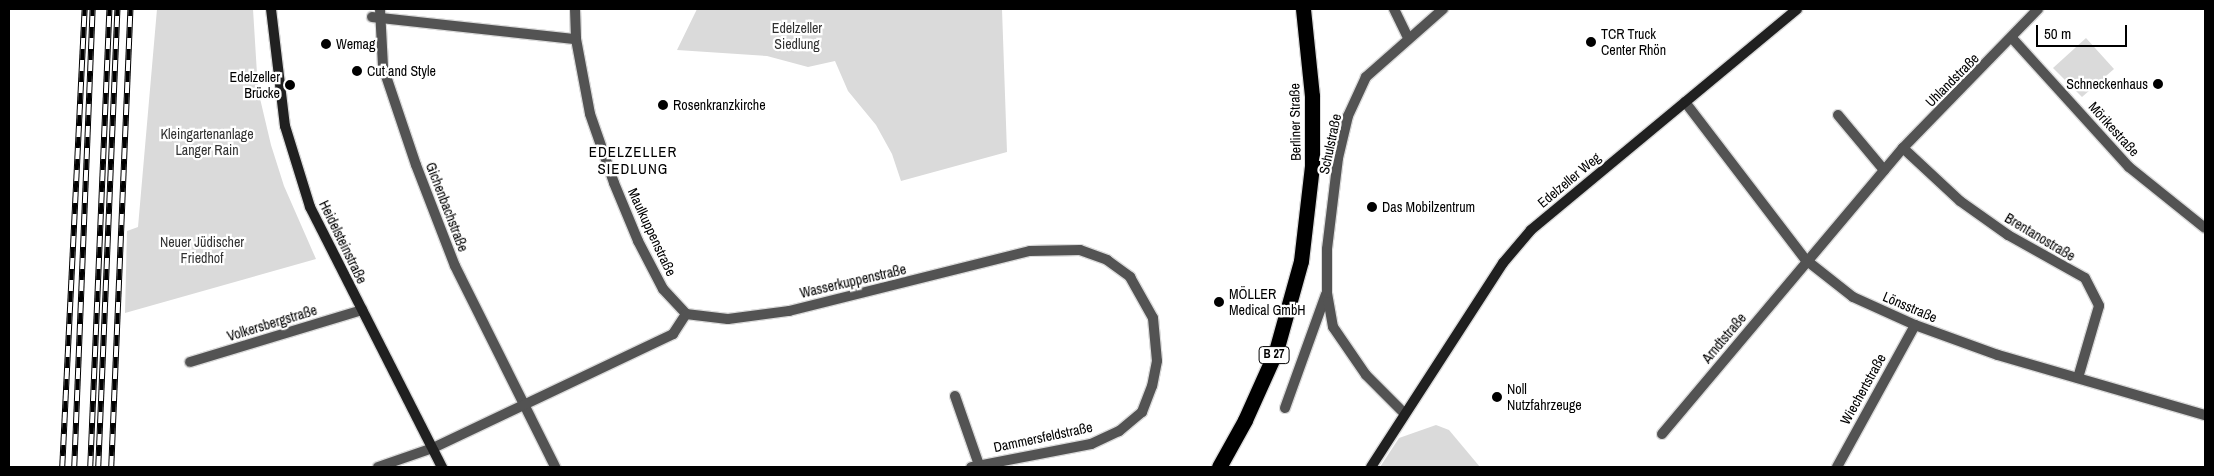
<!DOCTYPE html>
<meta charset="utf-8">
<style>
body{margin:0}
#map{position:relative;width:2214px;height:476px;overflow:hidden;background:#fff;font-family:"Archivo Narrow",sans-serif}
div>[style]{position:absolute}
.green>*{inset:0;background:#dadada}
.roads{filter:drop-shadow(1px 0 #dbdbdb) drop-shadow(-1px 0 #dbdbdb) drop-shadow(0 1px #dbdbdb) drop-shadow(0 -1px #dbdbdb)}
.street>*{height:10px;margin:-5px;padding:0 5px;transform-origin:5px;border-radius:5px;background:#535353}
.secondary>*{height:10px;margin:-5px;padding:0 5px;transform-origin:5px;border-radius:5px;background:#202020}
.highway>*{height:15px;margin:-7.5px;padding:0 7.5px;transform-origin:7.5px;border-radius:7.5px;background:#000}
.rail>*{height:5.5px;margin-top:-2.75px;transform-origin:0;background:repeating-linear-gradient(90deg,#fff 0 11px,#000 0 22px);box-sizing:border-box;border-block:1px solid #000}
.dots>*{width:14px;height:14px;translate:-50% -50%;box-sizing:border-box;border:2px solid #fff;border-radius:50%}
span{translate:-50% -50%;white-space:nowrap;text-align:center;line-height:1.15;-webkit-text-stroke:4.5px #fff;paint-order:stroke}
.shield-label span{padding:1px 4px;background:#fff;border:1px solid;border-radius:4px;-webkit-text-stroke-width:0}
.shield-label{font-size:12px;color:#000;font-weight:700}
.park-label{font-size:14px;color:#313131}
.poi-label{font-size:14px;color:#000}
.left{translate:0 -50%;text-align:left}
.right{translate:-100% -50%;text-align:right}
.street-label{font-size:14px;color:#000}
.neighbourhood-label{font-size:15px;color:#000;letter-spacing:1px}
.frame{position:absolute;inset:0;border:10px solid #000;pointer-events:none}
.scale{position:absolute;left:2036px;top:25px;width:91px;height:22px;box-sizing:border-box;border:2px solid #000;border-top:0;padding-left:6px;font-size:15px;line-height:18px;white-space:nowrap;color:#000;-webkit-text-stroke:4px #fff;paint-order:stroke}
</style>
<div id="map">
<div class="green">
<div style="clip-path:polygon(157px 9px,253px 9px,258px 90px,271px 145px,284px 186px,316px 259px,125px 313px,127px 231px,138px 227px)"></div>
<div style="clip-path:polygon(697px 9px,1002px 9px,1007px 152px,901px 181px,892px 154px,876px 125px,848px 91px,835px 61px,808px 67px,767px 56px,677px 50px)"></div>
<div style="clip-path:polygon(2086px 38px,2114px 69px,2082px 97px,2053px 68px)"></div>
<div style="clip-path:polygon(1436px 425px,1449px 430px,1480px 467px,1380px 467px,1399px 438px)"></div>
</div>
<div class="roads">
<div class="street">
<div style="left:380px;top:9px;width:58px;rotate:87deg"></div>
<div style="left:383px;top:67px;width:103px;rotate:71.4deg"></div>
<div style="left:416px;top:165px;width:108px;rotate:68.9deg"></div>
<div style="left:455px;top:266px;width:225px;rotate:63.5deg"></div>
<div style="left:575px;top:9px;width:30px;rotate:88deg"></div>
<div style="left:576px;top:39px;width:76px;rotate:79.4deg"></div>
<div style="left:590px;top:114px;width:73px;rotate:70.8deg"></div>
<div style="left:614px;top:183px;width:63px;rotate:67.5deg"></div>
<div style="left:638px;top:241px;width:54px;rotate:62.5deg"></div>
<div style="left:663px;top:289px;width:34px;rotate:47deg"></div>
<div style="left:1394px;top:9px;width:32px;rotate:64deg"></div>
<div style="left:372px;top:17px;width:205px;rotate:6.2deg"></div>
<div style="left:2012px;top:38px;width:174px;rotate:47.8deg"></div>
<div style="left:2129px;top:167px;width:97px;rotate:38.8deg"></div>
<div style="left:1685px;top:102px;width:199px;rotate:52.6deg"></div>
<div style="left:1806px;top:260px;width:60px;rotate:38.2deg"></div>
<div style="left:1853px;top:297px;width:68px;rotate:24.3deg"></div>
<div style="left:1915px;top:325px;width:88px;rotate:19.9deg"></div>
<div style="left:1998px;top:355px;width:216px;rotate:16.2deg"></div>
<div style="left:1838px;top:115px;width:72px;rotate:50.1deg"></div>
<div style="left:1903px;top:148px;width:78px;rotate:42.9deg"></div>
<div style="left:1960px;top:201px;width:59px;rotate:35.3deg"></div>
<div style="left:2008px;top:235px;width:88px;rotate:29.2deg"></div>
<div style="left:2085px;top:278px;width:31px;rotate:63deg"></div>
<div style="left:2099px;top:306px;width:75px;rotate:106.3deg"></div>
<div style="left:686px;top:314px;width:42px;rotate:6.8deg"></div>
<div style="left:728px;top:319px;width:62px;rotate:-7.5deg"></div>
<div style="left:789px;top:311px;width:248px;rotate:-14deg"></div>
<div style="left:1030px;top:251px;width:50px;rotate:-1.1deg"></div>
<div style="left:1080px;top:250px;width:29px;rotate:20deg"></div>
<div style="left:1107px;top:260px;width:29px;rotate:36deg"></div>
<div style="left:1130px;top:277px;width:47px;rotate:60.7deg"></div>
<div style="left:1153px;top:318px;width:43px;rotate:84.7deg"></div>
<div style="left:1157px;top:361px;width:25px;rotate:101deg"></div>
<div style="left:1152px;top:386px;width:28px;rotate:111deg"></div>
<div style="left:1142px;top:412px;width:30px;rotate:140deg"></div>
<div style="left:1119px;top:431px;width:31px;rotate:155deg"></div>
<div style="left:1091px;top:444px;width:122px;rotate:169.1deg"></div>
<div style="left:190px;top:362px;width:180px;rotate:-16.8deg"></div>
<div style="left:955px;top:396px;width:73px;rotate:70.8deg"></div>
<div style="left:1285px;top:408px;width:121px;rotate:-70.2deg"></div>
<div style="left:1404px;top:413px;width:54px;rotate:-135deg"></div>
<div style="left:1366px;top:375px;width:58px;rotate:-124.5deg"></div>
<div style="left:1333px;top:327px;width:35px;rotate:-100deg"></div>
<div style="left:1327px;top:293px;width:44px;rotate:-90deg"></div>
<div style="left:1327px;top:249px;width:92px;rotate:-83.1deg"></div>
<div style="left:1338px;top:158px;width:43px;rotate:-76.6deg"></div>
<div style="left:1348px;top:116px;width:43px;rotate:-65.2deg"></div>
<div style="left:1366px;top:77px;width:103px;rotate:-41.4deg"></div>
<div style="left:1662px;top:434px;width:374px;rotate:-49.9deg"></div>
<div style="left:1903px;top:148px;width:194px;rotate:-45.8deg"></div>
<div style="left:378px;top:467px;width:58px;rotate:-19.1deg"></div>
<div style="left:433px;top:448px;width:266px;rotate:-25.4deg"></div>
<div style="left:673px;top:334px;width:24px;rotate:-57deg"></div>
<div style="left:1837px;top:467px;width:162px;rotate:-61.2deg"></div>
</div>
<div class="secondary">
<div style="left:271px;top:9px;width:118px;rotate:83.2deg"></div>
<div style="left:285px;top:126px;width:85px;rotate:72.8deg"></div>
<div style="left:310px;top:207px;width:292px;rotate:63.1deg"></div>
<div style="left:1371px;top:467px;width:243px;rotate:-57.1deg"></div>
<div style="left:1503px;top:263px;width:43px;rotate:-49.7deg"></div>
<div style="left:1531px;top:230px;width:346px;rotate:-39.7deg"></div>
</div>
<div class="highway">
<div style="left:1219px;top:467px;width:54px;rotate:-61deg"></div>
<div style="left:1245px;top:420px;width:76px;rotate:-65.8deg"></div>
<div style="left:1276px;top:351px;width:93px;rotate:-74.5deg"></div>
<div style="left:1301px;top:261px;width:96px;rotate:-83.4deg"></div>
<div style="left:1312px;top:166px;width:70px;rotate:-90deg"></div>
<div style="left:1312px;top:96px;width:87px;rotate:-95.9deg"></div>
</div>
</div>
<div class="rail">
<div style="left:62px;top:467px;width:459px;rotate:-87.2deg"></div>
<div style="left:74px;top:467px;width:458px;rotate:-87.7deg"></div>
<div style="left:90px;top:467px;width:458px;rotate:-87.6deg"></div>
<div style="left:98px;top:467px;width:458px;rotate:-87.6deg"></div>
<div style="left:111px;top:467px;width:458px;rotate:-87.6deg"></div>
</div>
<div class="dots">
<div style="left:1591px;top:42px;background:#000"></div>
<div style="left:326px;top:44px;background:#000"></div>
<div style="left:357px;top:71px;background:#000"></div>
<div style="left:2158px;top:84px;background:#000"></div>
<div style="left:290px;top:85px;background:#000"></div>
<div style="left:663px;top:105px;background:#000"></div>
<div style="left:1372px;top:207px;background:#000"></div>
<div style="left:1219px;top:302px;background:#000"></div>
<div style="left:1497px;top:397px;background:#000"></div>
</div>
<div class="shield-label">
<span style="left:1274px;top:355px">B 27</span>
</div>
<div class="park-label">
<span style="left:797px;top:36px">Edelzeller<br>Siedlung</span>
<span style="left:207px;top:142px">Kleingartenanlage<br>Langer Rain</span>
<span style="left:202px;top:250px">Neuer Jüdischer<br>Friedhof</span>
</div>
<div class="poi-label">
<span class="left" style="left:1601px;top:42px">TCR Truck<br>Center Rhön</span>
<span class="left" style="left:336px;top:44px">Wemag</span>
<span class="left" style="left:367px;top:71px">Cut and Style</span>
<span class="right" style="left:280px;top:85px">Edelzeller<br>Brücke</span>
<span class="right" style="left:2148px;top:84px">Schneckenhaus</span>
<span class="left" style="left:673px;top:105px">Rosenkranzkirche</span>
<span class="left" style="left:1382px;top:207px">Das Mobilzentrum</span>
<span class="left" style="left:1229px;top:302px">MÖLLER<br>Medical GmbH</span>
<span class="left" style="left:1507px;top:397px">Noll<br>Nutzfahrzeuge</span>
</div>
<div class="street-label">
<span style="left:1952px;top:80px;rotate:-45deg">Uhlandstraße</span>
<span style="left:1295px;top:122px;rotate:-91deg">Berliner Straße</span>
<span style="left:2114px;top:129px;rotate:48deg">Mörikestraße</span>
<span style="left:1330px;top:144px;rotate:-78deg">Schulstraße</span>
<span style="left:1569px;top:180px;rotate:-40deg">Edelzeller Weg</span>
<span style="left:447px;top:207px;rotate:69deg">Gichenbachstraße</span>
<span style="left:652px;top:232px;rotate:65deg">Maulkuppenstraße</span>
<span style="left:2040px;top:237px;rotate:31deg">Brentanostraße</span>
<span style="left:343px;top:242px;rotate:64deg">Heidelsteinstraße</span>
<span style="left:853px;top:281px;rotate:-13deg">Wasserkuppenstraße</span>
<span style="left:1910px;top:307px;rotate:23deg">Lönsstraße</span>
<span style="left:272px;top:323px;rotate:-17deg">Volkersbergstraße</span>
<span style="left:1724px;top:338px;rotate:-50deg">Arndtstraße</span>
<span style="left:1863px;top:389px;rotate:-61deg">Wiechertstraße</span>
<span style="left:1043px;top:437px;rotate:-12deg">Dammersfeldstraße</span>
</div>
<div class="neighbourhood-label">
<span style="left:633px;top:160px">EDELZELLER<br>SIEDLUNG</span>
</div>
<div class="frame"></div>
<div class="scale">50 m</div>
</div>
